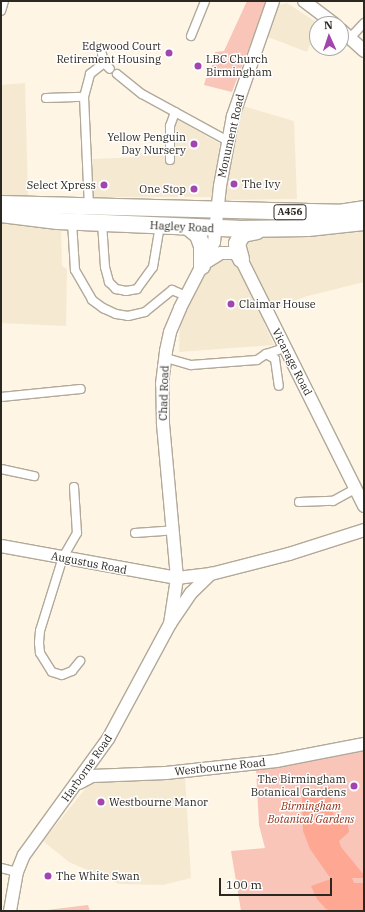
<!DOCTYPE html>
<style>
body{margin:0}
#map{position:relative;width:365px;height:912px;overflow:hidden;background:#fef5e4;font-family:"IBM Plex Serif",serif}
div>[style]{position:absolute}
.built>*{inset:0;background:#f5e9d1}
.green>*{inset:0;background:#f8c5b8}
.forest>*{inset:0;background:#fea792}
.roads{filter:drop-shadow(1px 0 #b1a999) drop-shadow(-1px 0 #b1a999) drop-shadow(0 1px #b1a999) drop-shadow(0 -1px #b1a999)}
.street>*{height:8px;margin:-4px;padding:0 4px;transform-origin:4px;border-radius:4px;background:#fff}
.secondary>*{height:12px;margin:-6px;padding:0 6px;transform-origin:6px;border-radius:6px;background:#fff}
.highway>*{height:16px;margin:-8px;padding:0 8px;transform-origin:8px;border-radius:8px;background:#fff}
.dots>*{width:11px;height:11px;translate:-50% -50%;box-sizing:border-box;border:2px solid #fff;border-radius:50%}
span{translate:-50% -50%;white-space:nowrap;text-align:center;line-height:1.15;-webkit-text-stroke:3px #fff;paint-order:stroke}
.shield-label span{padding:1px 3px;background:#fff;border:1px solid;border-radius:3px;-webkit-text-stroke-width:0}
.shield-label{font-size:10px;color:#2b2822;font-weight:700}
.poi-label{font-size:11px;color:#2b2822}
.right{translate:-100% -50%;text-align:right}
.left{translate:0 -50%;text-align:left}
.street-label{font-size:11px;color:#2b2822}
.park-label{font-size:11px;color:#912f16;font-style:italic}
.frame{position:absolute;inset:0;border:2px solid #2b2822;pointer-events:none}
.north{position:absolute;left:309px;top:16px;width:40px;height:40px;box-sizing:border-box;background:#fff;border:1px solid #aaa9a7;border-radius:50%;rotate:357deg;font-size:11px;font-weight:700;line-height:16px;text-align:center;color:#2b2822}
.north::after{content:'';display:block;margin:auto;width:14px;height:18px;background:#a245ae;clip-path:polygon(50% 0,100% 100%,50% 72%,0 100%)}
.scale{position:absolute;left:219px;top:878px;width:113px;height:18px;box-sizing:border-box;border:2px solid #2b2822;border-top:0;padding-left:5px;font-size:12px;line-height:14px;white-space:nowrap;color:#2b2822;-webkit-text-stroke:3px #fff;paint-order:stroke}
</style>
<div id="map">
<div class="built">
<div style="clip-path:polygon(287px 3px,319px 24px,307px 52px,268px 37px,279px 5px)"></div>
<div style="clip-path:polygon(25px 83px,28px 196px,1px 195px,1px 85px)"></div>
<div style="clip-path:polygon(243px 106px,294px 121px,297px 199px,220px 200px,231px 144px)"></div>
<div style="clip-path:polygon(173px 117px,220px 144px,211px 197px,94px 197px,92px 159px,139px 157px,140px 153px,166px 153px)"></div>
<div style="clip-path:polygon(1px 222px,61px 230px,62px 266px,67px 269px,66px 326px,1px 323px)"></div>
<div style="clip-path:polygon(364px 228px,364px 282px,304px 297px,274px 310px,264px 323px,274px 345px,179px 352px,180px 323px,211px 263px,240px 257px,243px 238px)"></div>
<div style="clip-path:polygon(185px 777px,191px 878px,163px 885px,119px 884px,69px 862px,43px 841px,90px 783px,111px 780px)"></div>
</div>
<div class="green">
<div style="clip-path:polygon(247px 1px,267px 1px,232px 92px,204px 85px,206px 78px,209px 78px,215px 52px,224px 51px)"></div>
<div style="clip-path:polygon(364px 749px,364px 911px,241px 911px,231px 851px,265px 848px,259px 825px,256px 769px)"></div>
<div style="clip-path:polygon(88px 905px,90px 911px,39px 911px)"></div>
</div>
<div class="forest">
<div style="clip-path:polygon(330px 787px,334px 820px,347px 819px,349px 832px,339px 841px,341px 847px,364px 875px,364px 878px,352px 878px,354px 883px,364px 883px,364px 911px,331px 911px,326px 909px,317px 899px,311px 886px,331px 879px,310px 849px,303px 831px,302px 798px,305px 791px)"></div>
</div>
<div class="roads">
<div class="street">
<div style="left:1px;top:11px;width:10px;rotate:-73deg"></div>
<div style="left:191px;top:36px;width:38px;rotate:-68deg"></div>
<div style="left:350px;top:38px;width:21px;rotate:-47deg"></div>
<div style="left:102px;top:54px;width:9px;rotate:77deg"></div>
<div style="left:104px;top:63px;width:8px;rotate:45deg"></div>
<div style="left:117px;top:74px;width:32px;rotate:39deg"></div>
<div style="left:142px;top:94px;width:98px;rotate:28.7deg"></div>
<div style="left:46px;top:98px;width:38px;rotate:-2deg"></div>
<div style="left:170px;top:160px;width:34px;rotate:-90deg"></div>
<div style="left:170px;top:126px;width:15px;rotate:-70deg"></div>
<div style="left:89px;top:207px;width:110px;rotate:-92.6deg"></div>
<div style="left:84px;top:97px;width:24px;rotate:-75deg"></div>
<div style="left:90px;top:74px;width:18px;rotate:-38deg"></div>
<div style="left:72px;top:222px;width:48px;rotate:86.4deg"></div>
<div style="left:75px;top:270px;width:34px;rotate:60deg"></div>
<div style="left:92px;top:300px;width:14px;rotate:36deg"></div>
<div style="left:103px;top:308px;width:14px;rotate:25deg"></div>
<div style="left:116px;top:314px;width:12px;rotate:9deg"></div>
<div style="left:128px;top:316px;width:17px;rotate:-13deg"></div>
<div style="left:145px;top:312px;width:35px;rotate:-39deg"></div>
<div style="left:172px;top:290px;width:15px;rotate:23deg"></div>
<div style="left:102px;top:223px;width:44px;rotate:86.1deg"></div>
<div style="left:105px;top:267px;width:16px;rotate:75deg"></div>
<div style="left:109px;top:282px;width:10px;rotate:45deg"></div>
<div style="left:116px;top:289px;width:10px;rotate:11deg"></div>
<div style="left:126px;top:291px;width:11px;rotate:-10deg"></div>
<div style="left:137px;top:289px;width:27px;rotate:-54deg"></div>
<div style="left:153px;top:267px;width:43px;rotate:-80.5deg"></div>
<div style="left:266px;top:354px;width:19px;rotate:-18deg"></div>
<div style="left:166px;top:358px;width:26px;rotate:16deg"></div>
<div style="left:191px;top:365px;width:66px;rotate:-4.3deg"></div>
<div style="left:257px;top:360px;width:11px;rotate:-34deg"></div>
<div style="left:266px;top:354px;width:10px;rotate:29deg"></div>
<div style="left:275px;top:359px;width:27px;rotate:82deg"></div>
<div style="left:1px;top:397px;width:80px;rotate:-5.7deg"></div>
<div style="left:1px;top:469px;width:34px;rotate:12deg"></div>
<div style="left:74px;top:487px;width:46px;rotate:86.3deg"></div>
<div style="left:77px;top:533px;width:28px;rotate:120deg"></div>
<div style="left:63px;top:557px;width:77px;rotate:107.3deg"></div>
<div style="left:40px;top:631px;width:12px;rotate:95deg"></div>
<div style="left:39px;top:643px;width:10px;rotate:84deg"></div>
<div style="left:40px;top:653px;width:22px;rotate:58deg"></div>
<div style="left:52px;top:672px;width:10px;rotate:17deg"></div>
<div style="left:62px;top:675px;width:11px;rotate:-22deg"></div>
<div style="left:72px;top:671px;width:13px;rotate:-51deg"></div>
<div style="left:299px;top:502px;width:34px;rotate:-2deg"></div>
<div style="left:333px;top:501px;width:25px;rotate:-29deg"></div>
<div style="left:135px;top:533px;width:39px;rotate:-4deg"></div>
<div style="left:1px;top:868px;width:16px;rotate:14deg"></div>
</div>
<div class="secondary">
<div style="left:304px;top:1px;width:39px;rotate:37deg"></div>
<div style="left:341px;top:30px;width:31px;rotate:42deg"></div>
<div style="left:205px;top:263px;width:19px;rotate:-32deg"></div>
<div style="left:221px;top:253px;width:13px"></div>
<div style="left:234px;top:253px;width:9px;rotate:41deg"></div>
<div style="left:241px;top:259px;width:276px;rotate:63.5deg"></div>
<div style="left:1px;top:546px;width:179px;rotate:10.3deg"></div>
<div style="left:177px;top:578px;width:34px;rotate:-7deg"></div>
<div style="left:211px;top:574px;width:81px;rotate:-14.4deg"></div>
<div style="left:289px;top:554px;width:79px;rotate:-17.7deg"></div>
<div style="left:170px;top:624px;width:47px;rotate:-81.3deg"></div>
<div style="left:177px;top:578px;width:156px;rotate:-95.2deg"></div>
<div style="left:163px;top:423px;width:39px;rotate:-91deg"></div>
<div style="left:162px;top:384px;width:33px;rotate:-83deg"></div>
<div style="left:166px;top:351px;width:19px;rotate:-78deg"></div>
<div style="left:170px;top:332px;width:26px;rotate:-67deg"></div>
<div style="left:180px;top:308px;width:74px;rotate:-62.7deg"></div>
<div style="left:214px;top:242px;width:56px;rotate:-83.9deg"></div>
<div style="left:220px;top:186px;width:71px;rotate:-79.5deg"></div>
<div style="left:233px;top:116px;width:122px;rotate:-70.8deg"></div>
<div style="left:79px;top:783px;width:15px;rotate:-28deg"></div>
<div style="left:92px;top:776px;width:74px;rotate:-2.3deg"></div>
<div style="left:166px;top:773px;width:111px;rotate:-6.2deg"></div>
<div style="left:276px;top:761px;width:90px;rotate:-10.9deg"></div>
<div style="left:10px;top:911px;width:40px;rotate:-80deg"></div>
<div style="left:17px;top:872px;width:18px;rotate:-68deg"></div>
<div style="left:24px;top:855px;width:143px;rotate:-54.1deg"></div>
<div style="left:108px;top:739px;width:131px;rotate:-61.7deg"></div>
<div style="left:170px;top:624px;width:37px;rotate:-56deg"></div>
<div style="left:191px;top:593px;width:28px;rotate:-44deg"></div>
</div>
<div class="highway">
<div style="left:1px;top:204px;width:338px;rotate:1.5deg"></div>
<div style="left:339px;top:213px;width:25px;rotate:-9deg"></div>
<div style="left:1px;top:214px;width:57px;rotate:7deg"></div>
<div style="left:58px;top:221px;width:180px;rotate:2.5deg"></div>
<div style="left:238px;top:229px;width:70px;rotate:-0.8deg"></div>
<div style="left:308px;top:228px;width:56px;rotate:-6.1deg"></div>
<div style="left:188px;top:227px;width:13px;rotate:39deg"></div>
<div style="left:198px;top:235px;width:12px;rotate:70deg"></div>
<div style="left:202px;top:246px;width:20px;rotate:90deg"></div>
<div style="left:241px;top:259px;width:16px;rotate:-105deg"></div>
<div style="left:237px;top:244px;width:4px;rotate:-63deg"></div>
<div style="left:239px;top:240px;width:7px;rotate:-56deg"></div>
<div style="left:243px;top:234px;width:14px;rotate:-12deg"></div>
</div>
</div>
<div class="dots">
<div style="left:169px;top:53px;background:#a245ae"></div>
<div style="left:198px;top:66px;background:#a245ae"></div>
<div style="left:194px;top:144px;background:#a245ae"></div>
<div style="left:234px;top:184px;background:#a245ae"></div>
<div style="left:104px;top:185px;background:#a245ae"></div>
<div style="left:194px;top:189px;background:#a245ae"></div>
<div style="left:231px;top:304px;background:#a245ae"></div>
<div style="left:354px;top:786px;background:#a245ae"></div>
<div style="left:101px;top:802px;background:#a245ae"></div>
<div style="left:48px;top:876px;background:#a245ae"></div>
</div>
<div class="shield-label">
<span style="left:290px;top:212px">A456</span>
</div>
<div class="poi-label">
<span class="right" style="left:161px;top:53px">Edgwood Court<br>Retirement Housing</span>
<span class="left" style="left:206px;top:66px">LBC Church<br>Birmingham</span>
<span class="right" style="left:186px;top:144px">Yellow Penguin<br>Day Nursery</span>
<span class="left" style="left:242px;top:184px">The Ivy</span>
<span class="right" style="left:96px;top:185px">Select Xpress</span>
<span class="right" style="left:186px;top:189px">One Stop</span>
<span class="left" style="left:239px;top:304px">Claimar House</span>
<span class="right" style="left:346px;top:786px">The Birmingham<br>Botanical Gardens</span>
<span class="left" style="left:109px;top:802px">Westbourne Manor</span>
<span class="left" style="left:56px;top:876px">The White Swan</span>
</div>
<div class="street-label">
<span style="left:231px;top:136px;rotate:-77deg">Monument Road</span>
<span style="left:182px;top:227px;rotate:3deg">Hagley Road</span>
<span style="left:292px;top:362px;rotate:63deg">Vicarage Road</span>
<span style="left:164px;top:393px;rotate:-88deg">Chad Road</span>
<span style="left:89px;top:563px;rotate:11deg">Augustus Road</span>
<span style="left:220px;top:767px;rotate:-6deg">Westbourne Road</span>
<span style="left:87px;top:768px;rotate:-55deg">Harborne Road</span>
</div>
<div class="park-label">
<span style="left:311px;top:813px">Birmingham<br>Botanical Gardens</span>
</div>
<div class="frame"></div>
<div class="north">N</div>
<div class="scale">100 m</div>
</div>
